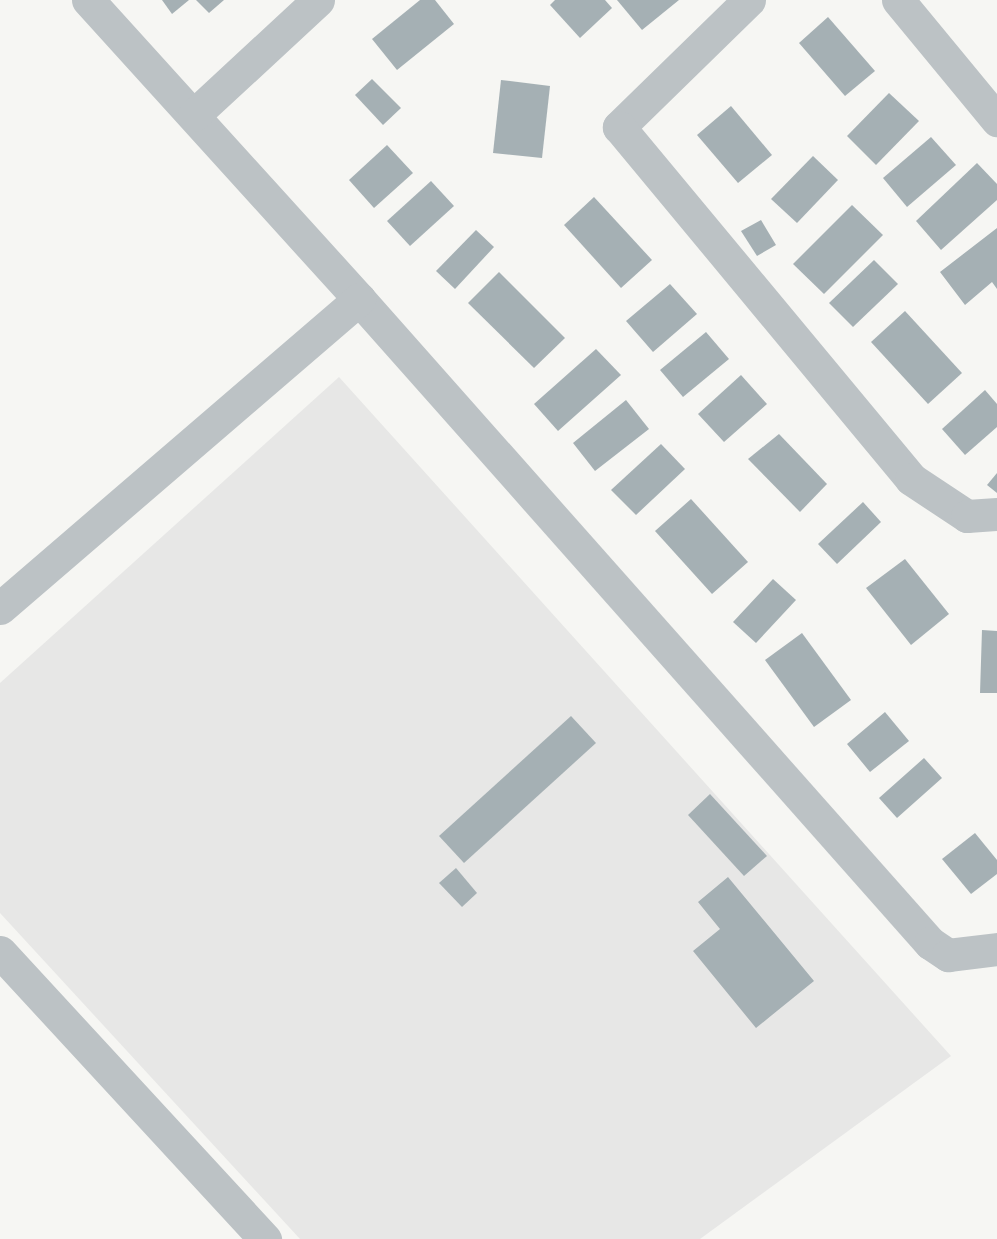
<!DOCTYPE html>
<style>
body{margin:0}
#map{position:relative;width:997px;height:1239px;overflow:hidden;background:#f6f6f3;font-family:Montserrat,sans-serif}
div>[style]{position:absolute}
.built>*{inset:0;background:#e7e7e6}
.building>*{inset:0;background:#a5b0b4}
.street>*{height:33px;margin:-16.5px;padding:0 16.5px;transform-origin:16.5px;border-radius:16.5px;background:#bcc2c5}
span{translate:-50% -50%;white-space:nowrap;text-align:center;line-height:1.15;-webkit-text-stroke:6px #fff;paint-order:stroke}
</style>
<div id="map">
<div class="built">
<div style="clip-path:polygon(339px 377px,951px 1056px,700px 1239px,300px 1239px,0 913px,0 683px)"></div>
</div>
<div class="building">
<div style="clip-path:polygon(162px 0,189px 0,172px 14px)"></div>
<div style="clip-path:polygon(196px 0,224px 0,209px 13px)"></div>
<div style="clip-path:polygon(420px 0,435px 0,454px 24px,397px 70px,372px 39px)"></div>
<div style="clip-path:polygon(555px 0,605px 0,612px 8px,580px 38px,550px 5px)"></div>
<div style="clip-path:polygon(617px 0,679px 0,642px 30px)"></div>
<div style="clip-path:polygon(828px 17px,875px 71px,845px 96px,799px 43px)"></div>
<div style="clip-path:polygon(372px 79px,401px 108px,383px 125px,355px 95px)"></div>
<div style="clip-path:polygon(501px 80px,550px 86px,542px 158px,493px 153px)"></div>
<div style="clip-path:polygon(889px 93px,919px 121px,876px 165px,847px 136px)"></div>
<div style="clip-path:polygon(731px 106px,772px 155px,738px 183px,697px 135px)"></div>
<div style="clip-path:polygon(931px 137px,956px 165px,907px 207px,883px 178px)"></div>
<div style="clip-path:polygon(387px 145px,413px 173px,374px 208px,349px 180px)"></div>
<div style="clip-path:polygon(813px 156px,838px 180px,797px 223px,771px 199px)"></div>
<div style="clip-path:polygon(977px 163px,997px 184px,997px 200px,941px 250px,916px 221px)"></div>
<div style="clip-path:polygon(431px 181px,454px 206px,410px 246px,387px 221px)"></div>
<div style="clip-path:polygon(594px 197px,652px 260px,621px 288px,564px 225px)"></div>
<div style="clip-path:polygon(852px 205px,883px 235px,824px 294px,793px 264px)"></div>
<div style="clip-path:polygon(761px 220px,776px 245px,757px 256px,741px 231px)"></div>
<div style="clip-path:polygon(997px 228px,997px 289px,992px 282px,965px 305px,940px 272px)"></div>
<div style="clip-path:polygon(476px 230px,494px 247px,455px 289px,436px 271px)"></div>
<div style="clip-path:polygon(874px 260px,898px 284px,853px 327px,829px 303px)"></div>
<div style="clip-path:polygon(499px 272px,565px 338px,534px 368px,468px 303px)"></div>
<div style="clip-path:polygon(670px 284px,697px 314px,653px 352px,626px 321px)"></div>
<div style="clip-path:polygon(905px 311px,962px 373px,928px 404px,871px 342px)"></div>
<div style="clip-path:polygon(706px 332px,729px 359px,683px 397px,660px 370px)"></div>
<div style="clip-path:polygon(596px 349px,621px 375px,558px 431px,534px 404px)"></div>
<div style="clip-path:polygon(741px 375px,767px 404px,724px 442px,698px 414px)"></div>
<div style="clip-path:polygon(985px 390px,997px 404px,997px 427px,965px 455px,942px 429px)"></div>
<div style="clip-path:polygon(626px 400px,649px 429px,595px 471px,573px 443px)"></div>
<div style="clip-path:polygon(779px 434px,827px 484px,800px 512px,748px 459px)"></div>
<div style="clip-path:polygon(661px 444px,685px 469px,636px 515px,611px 490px)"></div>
<div style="clip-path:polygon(997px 473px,997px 493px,987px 485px)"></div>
<div style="clip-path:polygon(691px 499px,748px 562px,712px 594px,655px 531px)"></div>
<div style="clip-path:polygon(863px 502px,881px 522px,837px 564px,818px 544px)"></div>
<div style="clip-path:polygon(905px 559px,949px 614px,911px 645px,866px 588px)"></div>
<div style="clip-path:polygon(773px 579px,796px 600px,756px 643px,733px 622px)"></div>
<div style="clip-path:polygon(982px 630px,997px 631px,997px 693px,980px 693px)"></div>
<div style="clip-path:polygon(802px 633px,851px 700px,814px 727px,765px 660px)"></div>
<div style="clip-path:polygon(885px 712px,909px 741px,870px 772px,847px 744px)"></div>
<div style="clip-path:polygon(571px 716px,596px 743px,464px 863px,439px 836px)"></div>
<div style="clip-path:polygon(924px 758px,942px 778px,897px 818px,879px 798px)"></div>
<div style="clip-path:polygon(710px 794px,767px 856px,744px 876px,688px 815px)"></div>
<div style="clip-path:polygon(975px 833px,997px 860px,997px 874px,971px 894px,942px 859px)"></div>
<div style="clip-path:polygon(456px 868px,477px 893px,462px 907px,439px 883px)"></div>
<div style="clip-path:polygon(728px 877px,814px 981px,756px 1028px,693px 951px,720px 929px,698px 902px)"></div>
</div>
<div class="street">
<div style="left:88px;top:0;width:404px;rotate:47.8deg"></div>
<div style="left:359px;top:299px;width:861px;rotate:48.44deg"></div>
<div style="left:930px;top:943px;width:22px;rotate:34deg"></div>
<div style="left:948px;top:955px;width:49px;rotate:-7deg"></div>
<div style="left:749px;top:0;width:182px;rotate:135.7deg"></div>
<div style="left:619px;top:127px;width:457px;rotate:50.3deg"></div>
<div style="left:911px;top:479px;width:67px;rotate:33.5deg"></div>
<div style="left:967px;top:516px;width:30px;rotate:-4deg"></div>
<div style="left:898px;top:0;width:156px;rotate:50.5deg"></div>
<div style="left:194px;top:115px;width:169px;rotate:-42.8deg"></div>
<div style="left:0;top:608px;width:474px;rotate:-40.7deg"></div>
<div style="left:0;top:952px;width:391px;rotate:47.3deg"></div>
</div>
</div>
